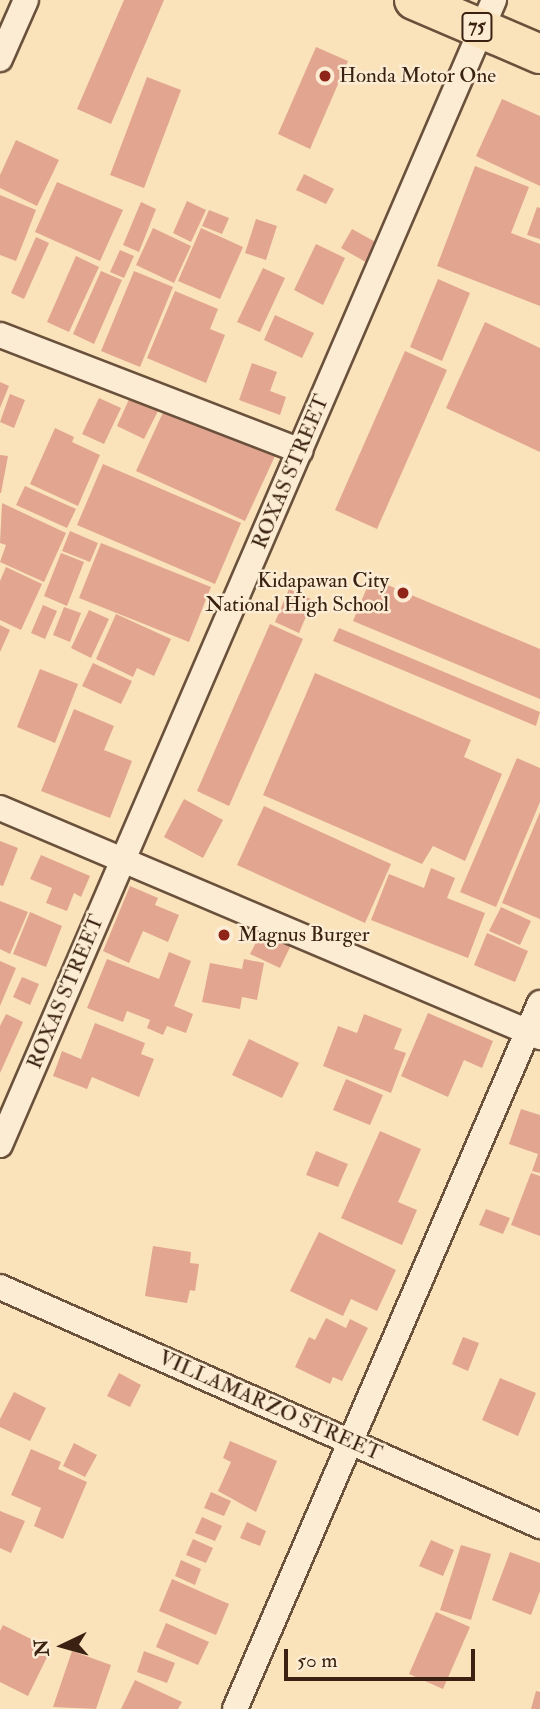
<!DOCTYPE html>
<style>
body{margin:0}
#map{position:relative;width:540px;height:1709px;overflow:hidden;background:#fae2bb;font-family:"IM FELL Double Pica",serif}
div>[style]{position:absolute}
.building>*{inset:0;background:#e2a690}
.roads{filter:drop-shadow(2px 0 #6a513c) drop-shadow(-2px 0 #6a513c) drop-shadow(0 2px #6a513c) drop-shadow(0 -2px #6a513c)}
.minor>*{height:24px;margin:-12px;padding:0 12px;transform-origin:12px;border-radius:12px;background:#fcecd3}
.trunk>*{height:38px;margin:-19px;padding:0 19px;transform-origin:19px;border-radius:19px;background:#fae2bb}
.dots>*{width:19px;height:19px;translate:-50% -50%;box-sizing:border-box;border:4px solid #fcecd3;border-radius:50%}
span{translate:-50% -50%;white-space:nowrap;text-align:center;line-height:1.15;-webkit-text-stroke:5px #fcecd3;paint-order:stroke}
.shield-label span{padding:2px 5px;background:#fcecd3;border:2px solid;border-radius:5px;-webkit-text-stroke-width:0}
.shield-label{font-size:19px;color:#3a2111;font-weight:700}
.poi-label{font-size:21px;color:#3a2111}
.left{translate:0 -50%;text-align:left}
.right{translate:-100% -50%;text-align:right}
.street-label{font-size:21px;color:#3a2111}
.north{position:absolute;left:28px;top:1611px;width:70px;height:70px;-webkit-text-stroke:5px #fcecd3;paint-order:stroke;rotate:265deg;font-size:19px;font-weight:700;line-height:28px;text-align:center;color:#3a2111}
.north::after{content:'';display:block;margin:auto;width:24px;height:32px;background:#3a2111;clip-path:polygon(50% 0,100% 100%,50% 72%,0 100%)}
.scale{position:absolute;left:284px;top:1649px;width:191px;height:32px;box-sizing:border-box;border:4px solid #3a2111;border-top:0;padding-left:9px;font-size:21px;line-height:24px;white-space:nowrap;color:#3a2111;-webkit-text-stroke:5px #fcecd3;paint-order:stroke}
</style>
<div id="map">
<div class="building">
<div style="clip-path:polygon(124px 0,164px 0,111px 124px,77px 109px)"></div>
<div style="clip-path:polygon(316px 47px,348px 61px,310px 149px,278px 134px)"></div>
<div style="clip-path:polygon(147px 77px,181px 90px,144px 188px,110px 175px)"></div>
<div style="clip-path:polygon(502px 99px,540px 116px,540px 186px,476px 156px)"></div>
<div style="clip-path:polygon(16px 140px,59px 160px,37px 206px,0 188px,0 175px)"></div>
<div style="clip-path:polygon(475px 166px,529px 187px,511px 233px,540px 244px,540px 306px,437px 266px)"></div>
<div style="clip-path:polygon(304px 174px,334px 189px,326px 204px,296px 190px)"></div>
<div style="clip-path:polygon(57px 182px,123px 210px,100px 261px,35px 232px)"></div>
<div style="clip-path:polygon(0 195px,36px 210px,16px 261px,0 255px)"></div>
<div style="clip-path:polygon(187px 201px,206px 210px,191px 242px,173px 233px)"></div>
<div style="clip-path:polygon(141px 202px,156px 209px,139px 252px,123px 245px)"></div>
<div style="clip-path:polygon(537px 207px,540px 208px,540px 239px,527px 235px)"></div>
<div style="clip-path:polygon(209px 210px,229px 218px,222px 234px,202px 226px)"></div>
<div style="clip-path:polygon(256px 219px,277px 226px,266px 260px,245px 253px)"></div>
<div style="clip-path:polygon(153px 228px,191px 246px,174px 283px,136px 265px)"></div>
<div style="clip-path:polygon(201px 228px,243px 247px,220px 299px,178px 281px)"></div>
<div style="clip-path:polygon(352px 229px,381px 245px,371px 265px,341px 248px)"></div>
<div style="clip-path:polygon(36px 237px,49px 243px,24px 299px,11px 293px)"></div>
<div style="clip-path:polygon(316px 244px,345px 258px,323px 305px,294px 290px)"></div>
<div style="clip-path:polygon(120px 250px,134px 256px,124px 278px,110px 272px)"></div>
<div style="clip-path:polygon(76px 256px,99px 267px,69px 332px,47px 322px)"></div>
<div style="clip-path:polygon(263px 268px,285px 278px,260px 332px,237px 322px)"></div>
<div style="clip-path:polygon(101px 271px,122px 280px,94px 344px,73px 334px)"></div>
<div style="clip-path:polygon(134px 271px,173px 287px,140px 367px,101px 351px)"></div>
<div style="clip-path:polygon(438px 279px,470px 293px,442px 361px,410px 347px)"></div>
<div style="clip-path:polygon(175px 291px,218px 309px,210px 329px,225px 335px,206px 383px,147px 358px)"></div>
<div style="clip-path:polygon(275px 315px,314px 333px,302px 358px,264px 340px)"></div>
<div style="clip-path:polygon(485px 322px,540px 348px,540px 452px,446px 408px)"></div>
<div style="clip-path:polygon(405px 351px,447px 370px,377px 529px,335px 510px)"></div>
<div style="clip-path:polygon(252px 363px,277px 372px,270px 391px,286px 397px,280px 415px,239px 400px)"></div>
<div style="clip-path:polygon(0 382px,9px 386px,0 408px)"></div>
<div style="clip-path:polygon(10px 394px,25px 400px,14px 428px,0 422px)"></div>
<div style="clip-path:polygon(130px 397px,158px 411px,144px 439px,117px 426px)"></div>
<div style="clip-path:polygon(99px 398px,121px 408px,104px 444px,82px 434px)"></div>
<div style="clip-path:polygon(166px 406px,275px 456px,245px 521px,136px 471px)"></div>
<div style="clip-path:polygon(55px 428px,74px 437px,72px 442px,100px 455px,78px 506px,30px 484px)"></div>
<div style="clip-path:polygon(0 455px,8px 456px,1px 493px,0 493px)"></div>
<div style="clip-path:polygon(103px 464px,241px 523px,215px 584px,77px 525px)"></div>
<div style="clip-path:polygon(25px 486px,76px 509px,67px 528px,16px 505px)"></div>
<div style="clip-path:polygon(2px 503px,66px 533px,44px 582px,0 562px,6px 545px,0 543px)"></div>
<div style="clip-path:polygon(70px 531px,98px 543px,90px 562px,62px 551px)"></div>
<div style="clip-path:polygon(101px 543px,211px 587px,189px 642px,79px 598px)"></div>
<div style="clip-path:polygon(61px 553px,84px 562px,67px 606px,44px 596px)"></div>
<div style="clip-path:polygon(6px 567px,42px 584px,21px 630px,0 620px,0 581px)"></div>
<div style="clip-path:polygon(371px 578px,540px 649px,540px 699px,353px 621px)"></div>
<div style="clip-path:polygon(289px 589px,313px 600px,299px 633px,275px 622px)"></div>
<div style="clip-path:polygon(43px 605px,57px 611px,45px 639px,31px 633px)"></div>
<div style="clip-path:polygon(64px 607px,81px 613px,70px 642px,53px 635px)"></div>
<div style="clip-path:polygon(89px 610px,109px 619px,91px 658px,71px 648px)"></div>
<div style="clip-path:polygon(116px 614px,171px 639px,154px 676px,137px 668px,133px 677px,96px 659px)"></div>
<div style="clip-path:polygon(270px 624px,303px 639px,229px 806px,197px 791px)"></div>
<div style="clip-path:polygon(0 625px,10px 630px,0 652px)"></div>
<div style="clip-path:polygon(339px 628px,540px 712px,536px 726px,333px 641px)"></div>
<div style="clip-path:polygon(93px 663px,132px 681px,121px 704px,82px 686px)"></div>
<div style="clip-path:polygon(40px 669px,78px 684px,55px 743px,17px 727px)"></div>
<div style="clip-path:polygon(315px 673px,471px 740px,464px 757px,502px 774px,465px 861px,433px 846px,422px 864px,263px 795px)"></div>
<div style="clip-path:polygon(74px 709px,114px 726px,104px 750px,132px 761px,110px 818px,41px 791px)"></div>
<div style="clip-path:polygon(517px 758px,540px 768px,540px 802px,496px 907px,460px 892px)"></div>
<div style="clip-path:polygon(184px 799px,223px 820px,203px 858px,164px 837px)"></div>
<div style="clip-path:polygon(264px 806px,391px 864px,365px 923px,237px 865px)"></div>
<div style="clip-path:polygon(540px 812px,540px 919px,502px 903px)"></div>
<div style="clip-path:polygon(0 841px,18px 848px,3px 886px,0 885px)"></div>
<div style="clip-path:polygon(41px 855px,90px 876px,81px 897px,74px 893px,67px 911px,46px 903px,52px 888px,30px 879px)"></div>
<div style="clip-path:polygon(431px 868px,455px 878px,447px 898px,485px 913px,468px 958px,371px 920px,389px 874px,424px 888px)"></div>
<div style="clip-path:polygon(130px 886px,158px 898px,155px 905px,179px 915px,168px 942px,143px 931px,129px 963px,103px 951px)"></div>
<div style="clip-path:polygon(0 901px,28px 912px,10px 954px,0 949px)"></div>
<div style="clip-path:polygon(501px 907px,531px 921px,520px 945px,489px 931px)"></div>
<div style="clip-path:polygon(30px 912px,62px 926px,46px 967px,13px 954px)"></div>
<div style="clip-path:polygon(263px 929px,292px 943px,280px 968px,250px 954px)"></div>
<div style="clip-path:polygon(487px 933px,528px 951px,515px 982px,474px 965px)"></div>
<div style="clip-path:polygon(169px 952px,191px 961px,174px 1006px,193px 1014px,186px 1033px,167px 1026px,163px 1035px,147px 1028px,150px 1020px,127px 1011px,123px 1022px,87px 1008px,107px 959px,159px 979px)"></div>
<div style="clip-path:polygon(244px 959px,264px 963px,257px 1000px,242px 997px,240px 1009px,202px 1002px,210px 963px,242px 969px)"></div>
<div style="clip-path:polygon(0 961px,16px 968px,0 1006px)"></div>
<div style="clip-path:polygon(22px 977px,39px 984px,30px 1005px,13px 997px)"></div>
<div style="clip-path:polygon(428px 1013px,493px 1041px,482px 1068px,464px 1060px,448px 1097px,401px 1076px)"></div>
<div style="clip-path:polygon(6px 1014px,23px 1022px,0 1073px,0 1026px)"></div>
<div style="clip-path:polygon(364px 1014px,402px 1029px,394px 1049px,406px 1053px,391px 1093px,323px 1066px,338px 1026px,357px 1033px)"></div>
<div style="clip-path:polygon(95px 1023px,145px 1043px,141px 1054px,154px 1059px,139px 1097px,92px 1077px,87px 1089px,53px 1076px,62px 1051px,81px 1059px)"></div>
<div style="clip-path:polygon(249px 1039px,299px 1063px,282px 1098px,232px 1075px)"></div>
<div style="clip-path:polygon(346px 1079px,383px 1095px,370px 1125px,333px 1110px)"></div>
<div style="clip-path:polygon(521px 1109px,540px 1115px,540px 1173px,532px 1171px,538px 1154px,509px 1144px)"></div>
<div style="clip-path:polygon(380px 1131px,421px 1149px,398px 1202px,417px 1210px,402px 1245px,341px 1218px)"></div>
<div style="clip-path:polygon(316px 1151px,348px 1164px,338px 1187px,306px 1175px)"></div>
<div style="clip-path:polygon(531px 1173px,540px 1176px,540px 1236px,511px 1225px)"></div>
<div style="clip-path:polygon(486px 1209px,510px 1218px,503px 1234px,479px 1225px)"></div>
<div style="clip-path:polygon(319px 1232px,396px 1270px,377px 1311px,351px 1299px,343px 1316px,290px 1291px)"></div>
<div style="clip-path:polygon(153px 1246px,191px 1252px,190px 1263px,199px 1264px,195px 1291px,190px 1290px,187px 1303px,145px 1296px)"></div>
<div style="clip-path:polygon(326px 1318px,346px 1328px,350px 1319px,368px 1328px,342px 1381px,333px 1377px,330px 1384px,295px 1367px,309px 1337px,315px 1340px)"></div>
<div style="clip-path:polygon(463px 1337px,479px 1343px,468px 1371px,452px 1364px)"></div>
<div style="clip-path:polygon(119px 1373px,141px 1385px,130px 1407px,107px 1396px)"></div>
<div style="clip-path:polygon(500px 1378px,536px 1393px,518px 1436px,482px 1420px)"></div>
<div style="clip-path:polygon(14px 1392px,46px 1408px,30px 1441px,0 1427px,0 1419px)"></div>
<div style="clip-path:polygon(230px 1441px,277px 1461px,256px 1512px,218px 1491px,231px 1462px,223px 1458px)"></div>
<div style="clip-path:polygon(74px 1443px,97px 1455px,85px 1477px,63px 1466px)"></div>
<div style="clip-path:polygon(31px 1449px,61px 1462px,58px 1469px,87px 1482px,63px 1539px,34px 1526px,41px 1508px,11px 1495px)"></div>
<div style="clip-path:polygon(211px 1492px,231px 1501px,224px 1516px,204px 1508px)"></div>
<div style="clip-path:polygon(0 1511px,25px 1521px,11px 1553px,0 1548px)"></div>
<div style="clip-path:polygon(202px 1517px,222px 1526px,215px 1541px,195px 1533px)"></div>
<div style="clip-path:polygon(247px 1522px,266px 1531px,260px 1546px,240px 1538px)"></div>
<div style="clip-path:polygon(193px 1539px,213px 1548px,206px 1563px,186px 1555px)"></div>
<div style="clip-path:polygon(431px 1540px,454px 1550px,443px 1576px,419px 1566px)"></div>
<div style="clip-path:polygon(461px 1545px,491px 1554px,471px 1620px,440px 1610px)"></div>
<div style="clip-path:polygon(510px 1552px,540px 1563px,540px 1591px,531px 1615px,492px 1600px)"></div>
<div style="clip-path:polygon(181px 1560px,201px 1569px,195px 1585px,175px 1576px)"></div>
<div style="clip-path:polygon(172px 1579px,229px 1604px,216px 1635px,159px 1611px)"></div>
<div style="clip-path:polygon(436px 1612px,470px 1627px,443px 1689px,409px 1674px)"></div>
<div style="clip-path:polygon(166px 1623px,209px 1642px,198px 1665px,156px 1647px)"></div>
<div style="clip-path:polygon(3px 1625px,51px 1649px,28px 1696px,0 1682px,0 1631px)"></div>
<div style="clip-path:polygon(72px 1651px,111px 1665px,96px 1709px,53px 1707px)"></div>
<div style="clip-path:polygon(144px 1651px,175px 1663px,167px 1683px,137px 1672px)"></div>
<div style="clip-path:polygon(135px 1680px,182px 1702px,178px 1709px,121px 1709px)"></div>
<div style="clip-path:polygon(536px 1691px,540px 1692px,540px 1709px,531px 1709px)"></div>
</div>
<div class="roads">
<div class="minor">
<div style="left:0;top:59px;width:64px;rotate:-66.2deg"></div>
<div style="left:0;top:335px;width:322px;rotate:21.1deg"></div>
<div style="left:0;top:808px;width:587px;rotate:22.98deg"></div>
<div style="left:0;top:1145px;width:1247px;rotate:-66.66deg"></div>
<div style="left:0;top:1287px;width:591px;rotate:23.87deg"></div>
<div style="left:235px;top:1709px;width:769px;rotate:-66.64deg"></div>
</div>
<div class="trunk">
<div style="left:414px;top:0;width:137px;rotate:23.2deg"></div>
</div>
</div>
<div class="dots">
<div style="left:325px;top:76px;background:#8f2418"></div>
<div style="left:403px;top:593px;background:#8f2418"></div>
<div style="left:224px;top:935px;background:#8f2418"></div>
</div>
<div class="shield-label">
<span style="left:477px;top:27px">75</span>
</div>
<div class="poi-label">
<span class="left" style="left:339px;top:76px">Honda Motor One</span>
<span class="right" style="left:389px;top:593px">Kidapawan City<br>National High School</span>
<span class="left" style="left:238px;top:935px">Magnus Burger</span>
</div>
<div class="street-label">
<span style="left:291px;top:472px;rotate:-67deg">ROXAS STREET</span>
<span style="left:66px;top:992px;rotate:-67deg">ROXAS STREET</span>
<span style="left:270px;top:1406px;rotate:24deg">VILLAMARZO STREET</span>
</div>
<div class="north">N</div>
<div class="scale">50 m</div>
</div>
